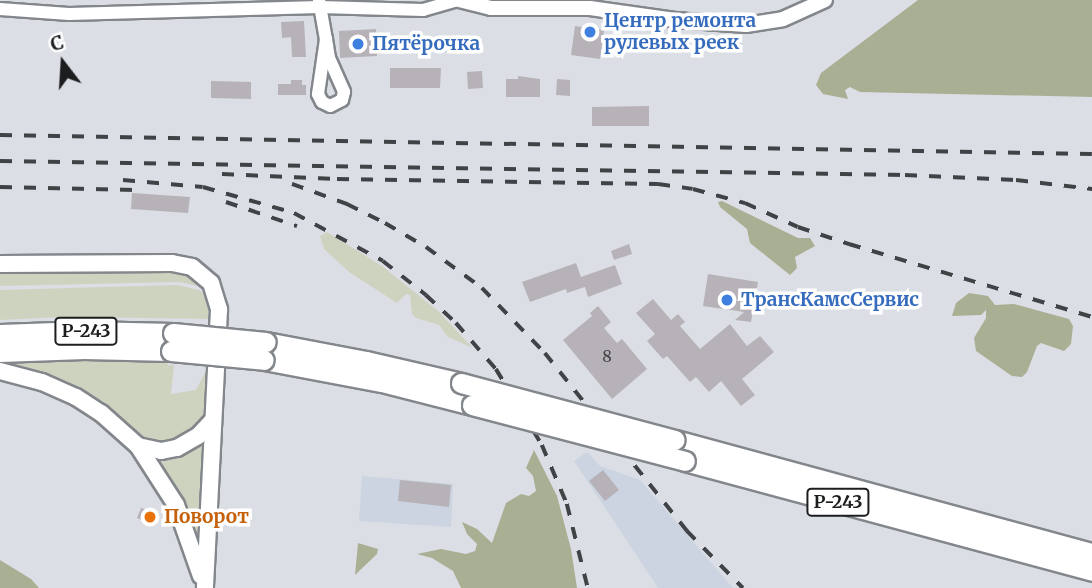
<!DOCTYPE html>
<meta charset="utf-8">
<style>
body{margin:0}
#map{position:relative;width:1092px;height:588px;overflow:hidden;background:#dbdfe5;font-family:Merriweather,serif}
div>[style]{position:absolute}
.built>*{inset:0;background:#cbd4e0}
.green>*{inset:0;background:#ced3c0}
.forest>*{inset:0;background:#a8af93}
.building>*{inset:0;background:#b6b2b8}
.roads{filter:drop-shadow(2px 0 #83878c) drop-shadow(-2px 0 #83878c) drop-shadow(0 2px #83878c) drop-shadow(0 -2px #83878c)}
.minor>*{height:12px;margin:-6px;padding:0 6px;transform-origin:6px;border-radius:6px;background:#fff}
.tertiary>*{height:14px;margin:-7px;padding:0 7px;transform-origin:7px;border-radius:7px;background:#fff}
.secondary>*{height:16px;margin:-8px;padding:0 8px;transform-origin:8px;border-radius:8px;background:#fff}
.trunk>*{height:19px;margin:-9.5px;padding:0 9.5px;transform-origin:9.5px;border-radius:9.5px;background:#fff}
.rail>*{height:3.5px;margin-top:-1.75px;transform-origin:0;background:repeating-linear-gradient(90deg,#404346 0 12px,transparent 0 24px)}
.bridges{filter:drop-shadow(2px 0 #83878c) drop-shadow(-2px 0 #83878c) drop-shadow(0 2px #83878c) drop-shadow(0 -2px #83878c)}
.trunk-bridge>*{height:19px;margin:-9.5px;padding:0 9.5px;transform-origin:9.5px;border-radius:9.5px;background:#fff}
.dots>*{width:19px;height:19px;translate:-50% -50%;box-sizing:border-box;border:4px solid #fff;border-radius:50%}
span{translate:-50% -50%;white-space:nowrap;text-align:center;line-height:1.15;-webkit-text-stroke:7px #fff;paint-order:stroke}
.number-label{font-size:16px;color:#424245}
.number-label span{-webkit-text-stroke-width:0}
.shield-label span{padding:2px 5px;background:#fff;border:2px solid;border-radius:5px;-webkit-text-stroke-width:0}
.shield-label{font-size:18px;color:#1b1d1f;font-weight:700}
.shop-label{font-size:19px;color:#366cbe;font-weight:700}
.left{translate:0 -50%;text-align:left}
.food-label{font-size:19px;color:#c56008;font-weight:700}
.north{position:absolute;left:28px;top:28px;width:70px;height:70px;-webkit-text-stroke:5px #fff;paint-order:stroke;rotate:343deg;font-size:19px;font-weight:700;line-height:28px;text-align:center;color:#1b1d1f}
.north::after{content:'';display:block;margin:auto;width:24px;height:32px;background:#1b1d1f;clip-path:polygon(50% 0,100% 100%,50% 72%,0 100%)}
</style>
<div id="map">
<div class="built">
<div style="clip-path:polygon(587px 452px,600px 466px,640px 480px,733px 588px,658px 588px,574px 461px)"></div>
<div style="clip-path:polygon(362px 476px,453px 484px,451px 527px,359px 521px)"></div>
</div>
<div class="green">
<div style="clip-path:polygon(327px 232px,382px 266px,437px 310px,473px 348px,448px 337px,439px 325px,416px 318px,412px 314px,410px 295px,406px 294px,397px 303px,349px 272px,324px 249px,320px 236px)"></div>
<div style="clip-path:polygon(0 272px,169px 272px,193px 277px,212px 295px,198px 286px,180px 282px,0 286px)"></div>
<div style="clip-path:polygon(177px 285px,199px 290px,212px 300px,217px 319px,63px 317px,0 320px,0 290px)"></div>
<div style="clip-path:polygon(84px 357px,167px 360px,168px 365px,174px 365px,171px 394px,196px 390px,207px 369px,211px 370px,206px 423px,179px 444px,151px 444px,10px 368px,11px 361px)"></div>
<div style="clip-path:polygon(207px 438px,202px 556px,183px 503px,154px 458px,186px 453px)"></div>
</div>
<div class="forest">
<div style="clip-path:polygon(918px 0,1092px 0,1092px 97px,860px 92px,850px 87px,845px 90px,848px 99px,823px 94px,816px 85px,821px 73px)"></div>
<div style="clip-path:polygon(722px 201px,798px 238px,810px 238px,815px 246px,795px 257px,797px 268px,790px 275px,750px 243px,747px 229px,720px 207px,718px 202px)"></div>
<div style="clip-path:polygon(969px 293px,988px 296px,995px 305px,1014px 304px,1069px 319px,1073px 326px,1071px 344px,1064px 351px,1041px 343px,1037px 346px,1027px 372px,1022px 377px,1012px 376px,976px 351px,974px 338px,986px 318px,986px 310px,981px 315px,952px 316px,956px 303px)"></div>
<div style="clip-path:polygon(534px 450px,557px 496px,571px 549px,577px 588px,461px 588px,453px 571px,432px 558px,417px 554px,441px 549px,466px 554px,475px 551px,477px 544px,467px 534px,462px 522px,477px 529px,492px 543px,506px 503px,521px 494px,529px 496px,536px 491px,533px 476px,526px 468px)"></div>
<div style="clip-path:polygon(358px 543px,378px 549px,377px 554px,355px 575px)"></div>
<div style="clip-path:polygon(0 560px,31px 579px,39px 588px,0 588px)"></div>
</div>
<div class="building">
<div style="clip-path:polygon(304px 21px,306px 57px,292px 57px,291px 37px,282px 38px,281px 22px)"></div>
<div style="clip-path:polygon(575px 26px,604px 30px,600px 59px,571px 55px)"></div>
<div style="clip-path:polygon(376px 29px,377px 56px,340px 58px,339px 31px)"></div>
<div style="clip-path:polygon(390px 68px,441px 68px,440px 88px,390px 88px)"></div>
<div style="clip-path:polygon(482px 71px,483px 88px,468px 89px,467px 72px)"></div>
<div style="clip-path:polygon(518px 76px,540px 79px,540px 97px,506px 97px,506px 79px,518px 79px)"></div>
<div style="clip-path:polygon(557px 79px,570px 80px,570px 96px,556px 95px)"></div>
<div style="clip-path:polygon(291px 80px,302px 80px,302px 85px,306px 85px,306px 95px,278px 95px,278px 84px,291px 84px)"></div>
<div style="clip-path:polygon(211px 81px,251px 82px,251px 99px,211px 98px)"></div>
<div style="clip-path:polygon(649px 106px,649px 126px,592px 126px,592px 107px)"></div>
<div style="clip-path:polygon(132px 193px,190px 197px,188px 213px,131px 209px)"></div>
<div style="clip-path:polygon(629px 244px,632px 254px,614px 260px,611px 251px)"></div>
<div style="clip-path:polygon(576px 263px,581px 277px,615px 265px,622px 284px,588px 297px,585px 287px,567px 293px,566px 289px,530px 302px,522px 282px)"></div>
<div style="clip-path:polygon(708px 274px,758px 282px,751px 322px,735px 320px,744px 312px,703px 306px)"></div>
<div style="clip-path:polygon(653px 299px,671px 320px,678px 314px,685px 322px,680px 326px,700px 349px,730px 324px,747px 346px,760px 336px,774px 352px,742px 379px,755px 395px,741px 406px,721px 381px,709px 392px,696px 377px,690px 382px,667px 356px,663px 359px,647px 341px,655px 334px,636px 313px)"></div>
<div style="clip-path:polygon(598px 306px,611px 322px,604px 328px,617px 343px,622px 339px,647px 369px,612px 399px,563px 340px,592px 316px,590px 313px)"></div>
<div style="clip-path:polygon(603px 470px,619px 490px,605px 501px,589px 481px)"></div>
<div style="clip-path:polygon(400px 480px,451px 485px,449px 507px,398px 501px)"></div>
<div style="clip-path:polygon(141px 508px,157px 513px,153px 523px,137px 518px)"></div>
</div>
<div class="roads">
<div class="minor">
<div style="left:319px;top:0;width:40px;rotate:80deg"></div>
<div style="left:326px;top:39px;width:19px;rotate:81deg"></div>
<div style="left:329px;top:58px;width:37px;rotate:66deg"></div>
<div style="left:344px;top:92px;width:8px;rotate:104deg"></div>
<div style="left:342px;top:100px;width:13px;rotate:153deg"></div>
<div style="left:330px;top:106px;width:9px;rotate:-153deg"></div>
<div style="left:322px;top:102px;width:9px;rotate:-117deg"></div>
<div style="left:318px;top:94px;width:56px;rotate:-81.7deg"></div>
<div style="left:0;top:9px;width:69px;rotate:4.1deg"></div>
<div style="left:69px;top:14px;width:251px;rotate:-1.6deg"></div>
<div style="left:320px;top:7px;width:103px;rotate:1.7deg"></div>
<div style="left:423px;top:10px;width:37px;rotate:-16deg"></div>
</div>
<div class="tertiary">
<div style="left:459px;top:0;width:33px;rotate:14deg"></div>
<div style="left:491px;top:8px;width:99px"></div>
<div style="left:590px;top:8px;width:86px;rotate:8deg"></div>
<div style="left:675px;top:20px;width:71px;rotate:4deg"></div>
<div style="left:746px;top:25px;width:37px;rotate:-9deg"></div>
<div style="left:783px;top:19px;width:46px;rotate:-24.3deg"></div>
</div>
<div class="secondary">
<div style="left:0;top:264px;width:172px;rotate:-0.3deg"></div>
<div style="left:172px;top:263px;width:20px;rotate:11deg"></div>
<div style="left:192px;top:267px;width:25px;rotate:40deg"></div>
<div style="left:211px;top:283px;width:28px;rotate:73deg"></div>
<div style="left:219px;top:310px;width:278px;rotate:92.9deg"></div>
<div style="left:0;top:371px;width:43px;rotate:14.7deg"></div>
<div style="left:42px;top:382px;width:37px;rotate:24deg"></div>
<div style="left:76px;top:397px;width:30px;rotate:33deg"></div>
<div style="left:101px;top:413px;width:50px;rotate:41.7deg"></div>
<div style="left:138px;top:446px;width:70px;rotate:57.2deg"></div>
<div style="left:176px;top:505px;width:75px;rotate:70.6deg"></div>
<div style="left:138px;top:446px;width:24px;rotate:12deg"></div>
<div style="left:161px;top:451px;width:16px;rotate:-11deg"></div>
<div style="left:177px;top:448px;width:24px;rotate:-30deg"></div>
<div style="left:198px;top:436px;width:21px;rotate:-47deg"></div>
</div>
<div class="trunk">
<div style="left:0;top:334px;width:84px;rotate:-2deg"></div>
<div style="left:84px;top:331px;width:89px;rotate:1.3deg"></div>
<div style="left:266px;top:342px;width:102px;rotate:10.8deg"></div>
<div style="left:366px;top:361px;width:98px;rotate:13deg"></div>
<div style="left:0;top:352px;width:84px;rotate:-2deg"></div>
<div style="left:84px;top:349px;width:87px;rotate:1.3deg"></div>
<div style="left:264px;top:360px;width:120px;rotate:10.6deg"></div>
<div style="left:382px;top:382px;width:93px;rotate:14.3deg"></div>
<div style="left:675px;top:440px;width:432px;rotate:15.2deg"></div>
<div style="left:685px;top:461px;width:422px;rotate:15.1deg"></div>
</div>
</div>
<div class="rail">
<div style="left:0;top:135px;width:1092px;rotate:1deg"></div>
<div style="left:0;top:161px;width:905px;rotate:0.89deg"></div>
<div style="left:905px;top:175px;width:111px;rotate:2.6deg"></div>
<div style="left:1016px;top:180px;width:77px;rotate:6.8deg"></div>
<div style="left:222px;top:174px;width:115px;rotate:2.5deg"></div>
<div style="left:337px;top:179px;width:321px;rotate:0.9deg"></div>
<div style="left:658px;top:184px;width:35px;rotate:8deg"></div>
<div style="left:693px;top:189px;width:54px;rotate:15.1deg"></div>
<div style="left:745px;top:203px;width:58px;rotate:24.4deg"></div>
<div style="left:798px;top:227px;width:54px;rotate:18.4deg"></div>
<div style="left:849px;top:244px;width:254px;rotate:16.7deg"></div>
<div style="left:123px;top:180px;width:80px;rotate:5deg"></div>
<div style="left:203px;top:187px;width:95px;rotate:15.9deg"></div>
<div style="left:294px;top:213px;width:101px;rotate:28.3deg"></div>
<div style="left:383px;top:261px;width:55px;rotate:38.3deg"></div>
<div style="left:426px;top:295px;width:41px;rotate:43deg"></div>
<div style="left:456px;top:323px;width:61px;rotate:49deg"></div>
<div style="left:496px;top:369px;width:89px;rotate:58.8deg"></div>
<div style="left:542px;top:445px;width:64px;rotate:67deg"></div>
<div style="left:567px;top:504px;width:87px;rotate:76deg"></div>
<div style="left:292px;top:184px;width:59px;rotate:20deg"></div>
<div style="left:347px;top:204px;width:42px;rotate:26.6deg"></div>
<div style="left:385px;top:223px;width:48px;rotate:30.3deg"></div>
<div style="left:426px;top:247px;width:69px;rotate:36.2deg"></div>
<div style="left:482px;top:288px;width:91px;rotate:45.9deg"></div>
<div style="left:545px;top:353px;width:228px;rotate:51.4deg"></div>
<div style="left:687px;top:531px;width:80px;rotate:45.5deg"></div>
<div style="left:0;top:187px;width:136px;rotate:1.3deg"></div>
<div style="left:226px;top:202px;width:75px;rotate:18.7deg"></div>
</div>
<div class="bridges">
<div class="trunk-bridge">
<div style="left:173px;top:333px;width:93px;rotate:5.5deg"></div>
<div style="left:171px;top:351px;width:93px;rotate:5.5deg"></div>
<div style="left:461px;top:383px;width:221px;rotate:14.9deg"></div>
<div style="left:472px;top:405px;width:220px;rotate:14.7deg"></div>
</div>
</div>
<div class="dots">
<div style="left:590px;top:32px;background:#3f7fe0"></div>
<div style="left:358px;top:44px;background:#3f7fe0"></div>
<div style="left:727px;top:300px;background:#3f7fe0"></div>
<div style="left:150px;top:517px;background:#e8710a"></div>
</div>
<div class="number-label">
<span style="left:607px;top:356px">8</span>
</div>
<div class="shield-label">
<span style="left:86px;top:331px">Р-243</span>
<span style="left:838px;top:502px">Р-243</span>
</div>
<div class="shop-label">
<span class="left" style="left:604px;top:32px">Центр ремонта<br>рулевых реек</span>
<span class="left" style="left:372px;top:44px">Пятёрочка</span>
<span class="left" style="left:741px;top:300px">ТрансКамсСервис</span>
</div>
<div class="food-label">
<span class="left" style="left:164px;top:517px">Поворот</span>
</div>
<div class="north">С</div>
</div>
